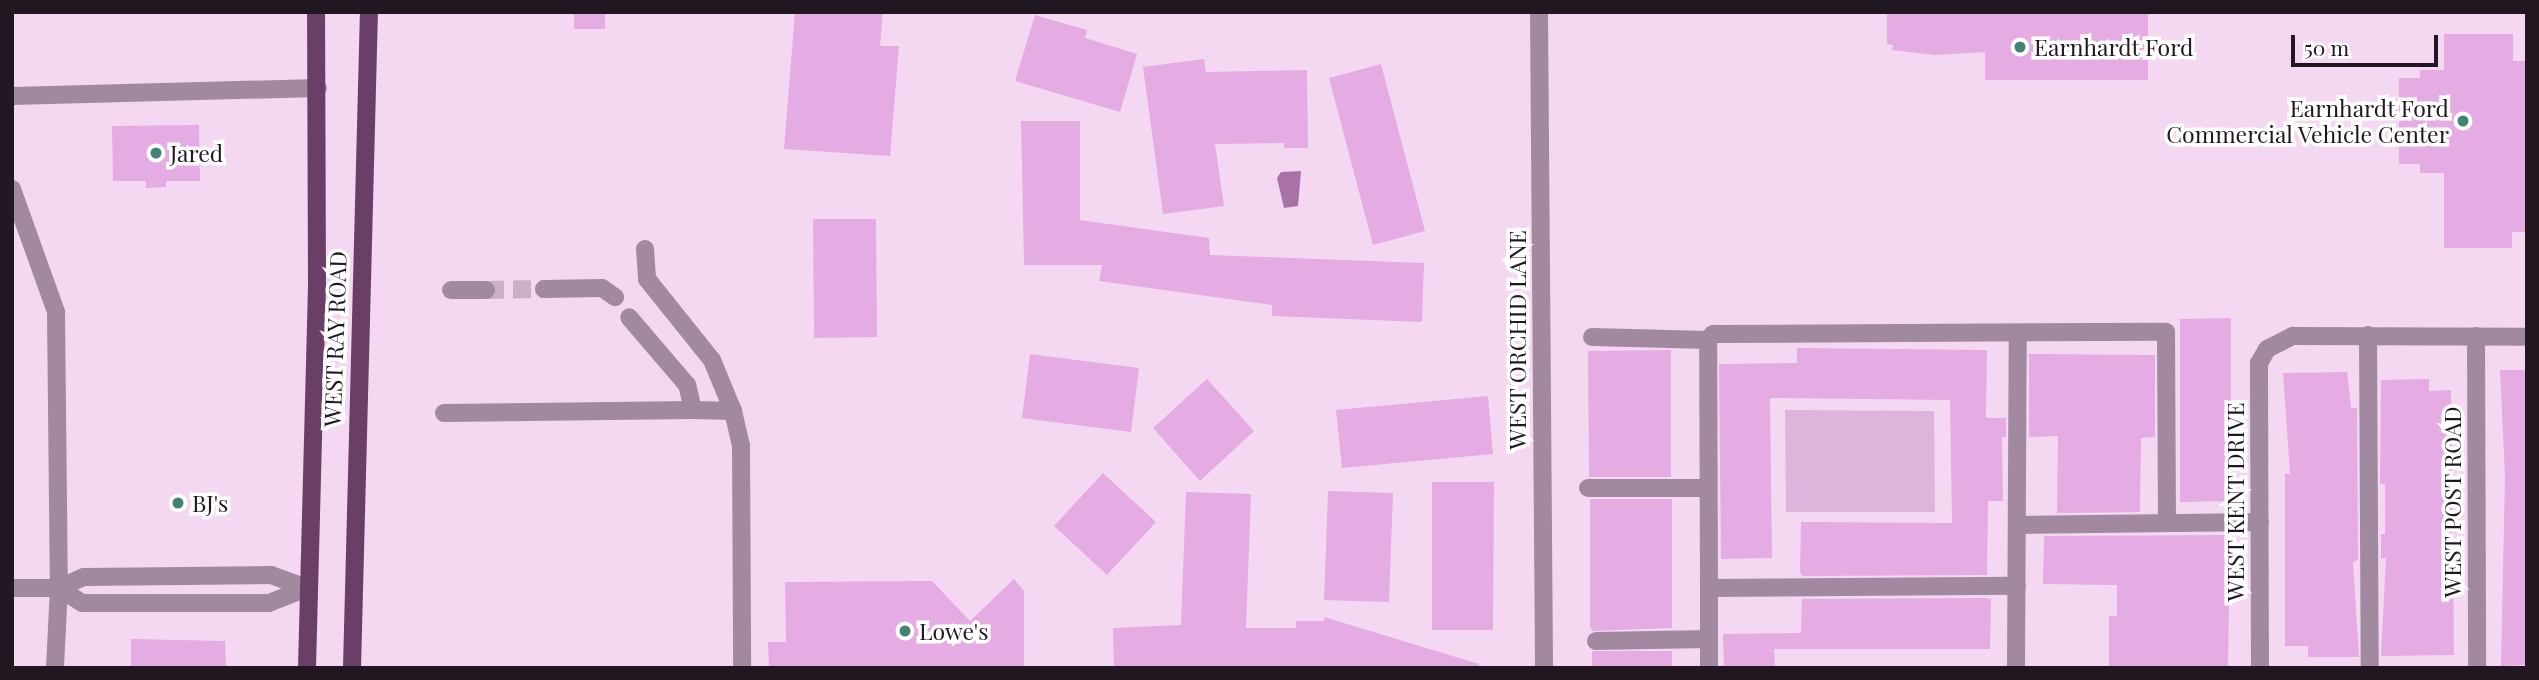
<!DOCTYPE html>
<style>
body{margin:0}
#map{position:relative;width:2539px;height:680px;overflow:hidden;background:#f4d8f2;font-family:"Playfair Display",serif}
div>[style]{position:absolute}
.green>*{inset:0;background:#ddb4db}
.water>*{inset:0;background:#a872a6}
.building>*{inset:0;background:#e5abe3}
.minor-tunnel>*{height:18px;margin-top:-9px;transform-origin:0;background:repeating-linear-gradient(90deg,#cab1c8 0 18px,transparent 0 27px)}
.minor>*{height:18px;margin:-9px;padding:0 9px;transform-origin:9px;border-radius:9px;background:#a189a0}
.major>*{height:18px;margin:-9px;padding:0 9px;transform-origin:9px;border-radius:9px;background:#693f68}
.dots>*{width:19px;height:19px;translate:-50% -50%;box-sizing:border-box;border:4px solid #fff;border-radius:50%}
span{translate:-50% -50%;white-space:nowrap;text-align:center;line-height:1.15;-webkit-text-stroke:7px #fff;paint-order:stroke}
.poi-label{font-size:23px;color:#211721}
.left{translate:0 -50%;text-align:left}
.right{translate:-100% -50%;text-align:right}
.street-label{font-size:23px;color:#211721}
.frame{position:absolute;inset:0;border:14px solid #211721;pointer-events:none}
.scale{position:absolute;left:2291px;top:35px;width:147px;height:32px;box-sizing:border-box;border:4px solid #211721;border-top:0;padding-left:9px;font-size:21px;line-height:24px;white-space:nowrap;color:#211721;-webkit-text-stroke:5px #fff;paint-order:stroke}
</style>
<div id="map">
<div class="green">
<div style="clip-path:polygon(1785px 410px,1934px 411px,1935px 512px,1786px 512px)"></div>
</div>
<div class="water">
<div style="clip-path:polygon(1301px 171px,1298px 206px,1284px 208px,1277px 178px,1281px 172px)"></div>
</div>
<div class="building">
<div style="clip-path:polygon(574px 12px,605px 12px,605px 29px,574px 29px)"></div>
<div style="clip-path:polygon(795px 12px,883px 12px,880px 46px,899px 46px,890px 156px,784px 149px)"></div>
<div style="clip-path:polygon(1887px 12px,2148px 12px,2148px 80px,1985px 80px,1985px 52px,1935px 55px,1892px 50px,1893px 45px,1887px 44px)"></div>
<div style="clip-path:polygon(1035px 15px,1087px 30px,1085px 38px,1137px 54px,1120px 112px,1015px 81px)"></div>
<div style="clip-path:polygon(2444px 34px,2513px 34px,2513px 61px,2527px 61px,2527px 232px,2512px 232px,2512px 248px,2444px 248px,2444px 173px,2420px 173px,2420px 164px,2399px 164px,2399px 78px,2420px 78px,2420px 70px,2444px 70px)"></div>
<div style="clip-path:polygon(1204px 59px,1206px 72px,1307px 70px,1308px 148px,1284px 148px,1284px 143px,1215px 144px,1224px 206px,1163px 214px,1143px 67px)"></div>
<div style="clip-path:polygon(1381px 64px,1425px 231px,1373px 245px,1329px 78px)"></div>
<div style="clip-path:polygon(1021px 121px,1080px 121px,1080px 220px,1209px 238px,1210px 255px,1424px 263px,1422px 322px,1272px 316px,1272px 305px,1099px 281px,1102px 265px,1024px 265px)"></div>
<div style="clip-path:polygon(199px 125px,200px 181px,166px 181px,166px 187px,146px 188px,146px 181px,113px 181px,112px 126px)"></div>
<div style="clip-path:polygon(813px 219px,876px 219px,877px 337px,814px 338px)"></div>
<div style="clip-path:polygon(2231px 318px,2231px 501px,2180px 502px,2180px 319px)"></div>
<div style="clip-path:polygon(1797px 348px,1987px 350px,1986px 418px,2006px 418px,2006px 437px,2002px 437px,2003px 501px,1988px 501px,1987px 575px,1802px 576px,1800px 572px,1801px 522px,1952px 523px,1950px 400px,1770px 398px,1772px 558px,1721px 559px,1719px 364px,1797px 363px)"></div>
<div style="clip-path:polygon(1671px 350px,1671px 477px,1589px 477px,1588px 351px)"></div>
<div style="clip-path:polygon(1030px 354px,1139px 368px,1131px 432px,1022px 418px)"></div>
<div style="clip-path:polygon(2029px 354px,2155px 355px,2155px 437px,2141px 438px,2140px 512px,2057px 513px,2058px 436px,2029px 437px)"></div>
<div style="clip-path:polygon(2500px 370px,2527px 370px,2527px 665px,2501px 666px,2505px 476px)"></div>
<div style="clip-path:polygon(2347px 372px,2351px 408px,2357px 408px,2358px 559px,2353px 563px,2359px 657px,2308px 657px,2308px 646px,2285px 646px,2285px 474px,2290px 474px,2283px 373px)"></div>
<div style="clip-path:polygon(1207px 379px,1254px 431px,1200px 481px,1153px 428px)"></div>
<div style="clip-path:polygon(2429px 379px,2429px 391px,2451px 390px,2454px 655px,2381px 656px,2386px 558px,2381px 558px,2381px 534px,2385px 534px,2385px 484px,2380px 484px,2381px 380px)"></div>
<div style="clip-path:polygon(1488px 396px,1493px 454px,1342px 468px,1336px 410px)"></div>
<div style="clip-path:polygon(1103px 473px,1156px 522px,1107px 575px,1054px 526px)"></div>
<div style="clip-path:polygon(1432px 482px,1494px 482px,1493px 630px,1432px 630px)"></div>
<div style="clip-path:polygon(1328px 491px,1393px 493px,1389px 602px,1324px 600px)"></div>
<div style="clip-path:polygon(1186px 492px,1251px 494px,1246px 628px,1296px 628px,1296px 621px,1324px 621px,1324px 617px,1479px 664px,1478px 668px,1114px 668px,1113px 628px,1181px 625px)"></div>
<div style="clip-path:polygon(1590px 499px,1672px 499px,1672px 628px,1592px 631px,1590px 626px)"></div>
<div style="clip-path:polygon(2230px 535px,2228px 668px,2109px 668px,2109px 616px,2117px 616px,2117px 585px,2043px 584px,2044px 536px)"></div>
<div style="clip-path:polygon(1014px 579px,1024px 591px,1024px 668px,769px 668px,768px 642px,786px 642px,785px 582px,932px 581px,970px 621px)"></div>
<div style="clip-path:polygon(1802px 599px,1986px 598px,1991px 599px,1990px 649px,1774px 649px,1775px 668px,1724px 668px,1723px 634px,1801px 633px)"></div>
<div style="clip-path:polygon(131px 639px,225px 641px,226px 668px,131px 668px)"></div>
<div style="clip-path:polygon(1592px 651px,1672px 651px,1672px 668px,1592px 668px)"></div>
</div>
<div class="minor-tunnel">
<div style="left:486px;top:290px;width:58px;rotate:-1deg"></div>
</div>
<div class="minor">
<div style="left:1539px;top:12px;width:656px;rotate:89.56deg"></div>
<div style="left:12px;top:96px;width:306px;rotate:-1.5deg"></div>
<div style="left:12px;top:189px;width:131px;rotate:70.3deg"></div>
<div style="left:56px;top:312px;width:276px;rotate:89.4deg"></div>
<div style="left:59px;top:588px;width:80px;rotate:92.9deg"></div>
<div style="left:645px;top:249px;width:30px;rotate:86deg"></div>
<div style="left:647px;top:279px;width:104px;rotate:51.3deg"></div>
<div style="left:712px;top:360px;width:55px;rotate:67.6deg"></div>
<div style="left:733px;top:411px;width:35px;rotate:77deg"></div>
<div style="left:741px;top:445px;width:223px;rotate:89.7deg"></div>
<div style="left:544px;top:289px;width:58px;rotate:-1deg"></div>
<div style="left:602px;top:288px;width:16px;rotate:35deg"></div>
<div style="left:451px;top:290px;width:35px"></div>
<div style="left:2368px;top:335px;width:333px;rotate:89.7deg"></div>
<div style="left:2476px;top:336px;width:332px;rotate:89.8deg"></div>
<div style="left:1592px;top:337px;width:116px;rotate:1.5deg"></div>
<div style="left:693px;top:410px;width:40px;rotate:1.4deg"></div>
<div style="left:444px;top:413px;width:249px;rotate:-0.7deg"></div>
<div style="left:693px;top:410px;width:26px;rotate:-103deg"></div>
<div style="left:687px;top:385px;width:89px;rotate:-130.5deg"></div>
<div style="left:1588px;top:488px;width:119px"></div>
<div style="left:2017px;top:525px;width:243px;rotate:-0.7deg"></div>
<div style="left:12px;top:588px;width:47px"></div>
<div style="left:59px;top:588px;width:27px;rotate:-24deg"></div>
<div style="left:84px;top:577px;width:187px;rotate:-0.6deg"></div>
<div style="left:271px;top:575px;width:38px;rotate:20deg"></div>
<div style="left:59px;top:588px;width:27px;rotate:33deg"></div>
<div style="left:82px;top:603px;width:187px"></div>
<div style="left:269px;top:603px;width:41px;rotate:-21.5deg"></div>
<div style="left:1709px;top:588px;width:248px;rotate:-90.2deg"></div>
<div style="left:1708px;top:340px;width:8px;rotate:-50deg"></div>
<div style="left:1713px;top:334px;width:453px;rotate:-0.3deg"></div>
<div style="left:2166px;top:332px;width:191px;rotate:89.7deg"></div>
<div style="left:1596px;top:641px;width:113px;rotate:-1deg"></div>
<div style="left:1709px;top:668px;width:80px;rotate:-90deg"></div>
<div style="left:1709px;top:588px;width:308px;rotate:-0.4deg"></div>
<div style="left:2016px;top:668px;width:335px;rotate:-89.7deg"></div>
<div style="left:2260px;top:668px;width:305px;rotate:-90.2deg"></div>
<div style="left:2259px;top:363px;width:16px;rotate:-60deg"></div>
<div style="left:2267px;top:349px;width:29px;rotate:-27deg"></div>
<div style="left:2293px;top:336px;width:234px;rotate:0.2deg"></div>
</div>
<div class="major">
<div style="left:307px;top:668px;width:381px;rotate:-88.5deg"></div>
<div style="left:317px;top:287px;width:275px;rotate:-90.2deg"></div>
<div style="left:352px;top:668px;width:656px;rotate:-88.52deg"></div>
</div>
<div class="dots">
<div style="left:2020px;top:47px;background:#418375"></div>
<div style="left:2463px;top:121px;background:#418375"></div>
<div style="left:156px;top:153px;background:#418375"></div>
<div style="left:178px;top:503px;background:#418375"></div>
<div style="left:905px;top:631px;background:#418375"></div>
</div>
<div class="poi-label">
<span class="left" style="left:2034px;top:47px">Earnhardt Ford</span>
<span class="right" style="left:2449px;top:121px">Earnhardt Ford<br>Commercial Vehicle Center</span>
<span class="left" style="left:170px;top:153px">Jared</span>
<span class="left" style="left:192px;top:503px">BJ's</span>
<span class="left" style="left:919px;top:631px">Lowe's</span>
</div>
<div class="street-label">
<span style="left:335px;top:339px;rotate:-88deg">WEST RAY ROAD</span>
<span style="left:1517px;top:340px;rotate:-90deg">WEST ORCHID LANE</span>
<span style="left:2235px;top:502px;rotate:-90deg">WEST KENT DRIVE</span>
<span style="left:2452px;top:502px;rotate:-90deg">WEST POST ROAD</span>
</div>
<div class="frame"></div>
<div class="scale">50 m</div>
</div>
